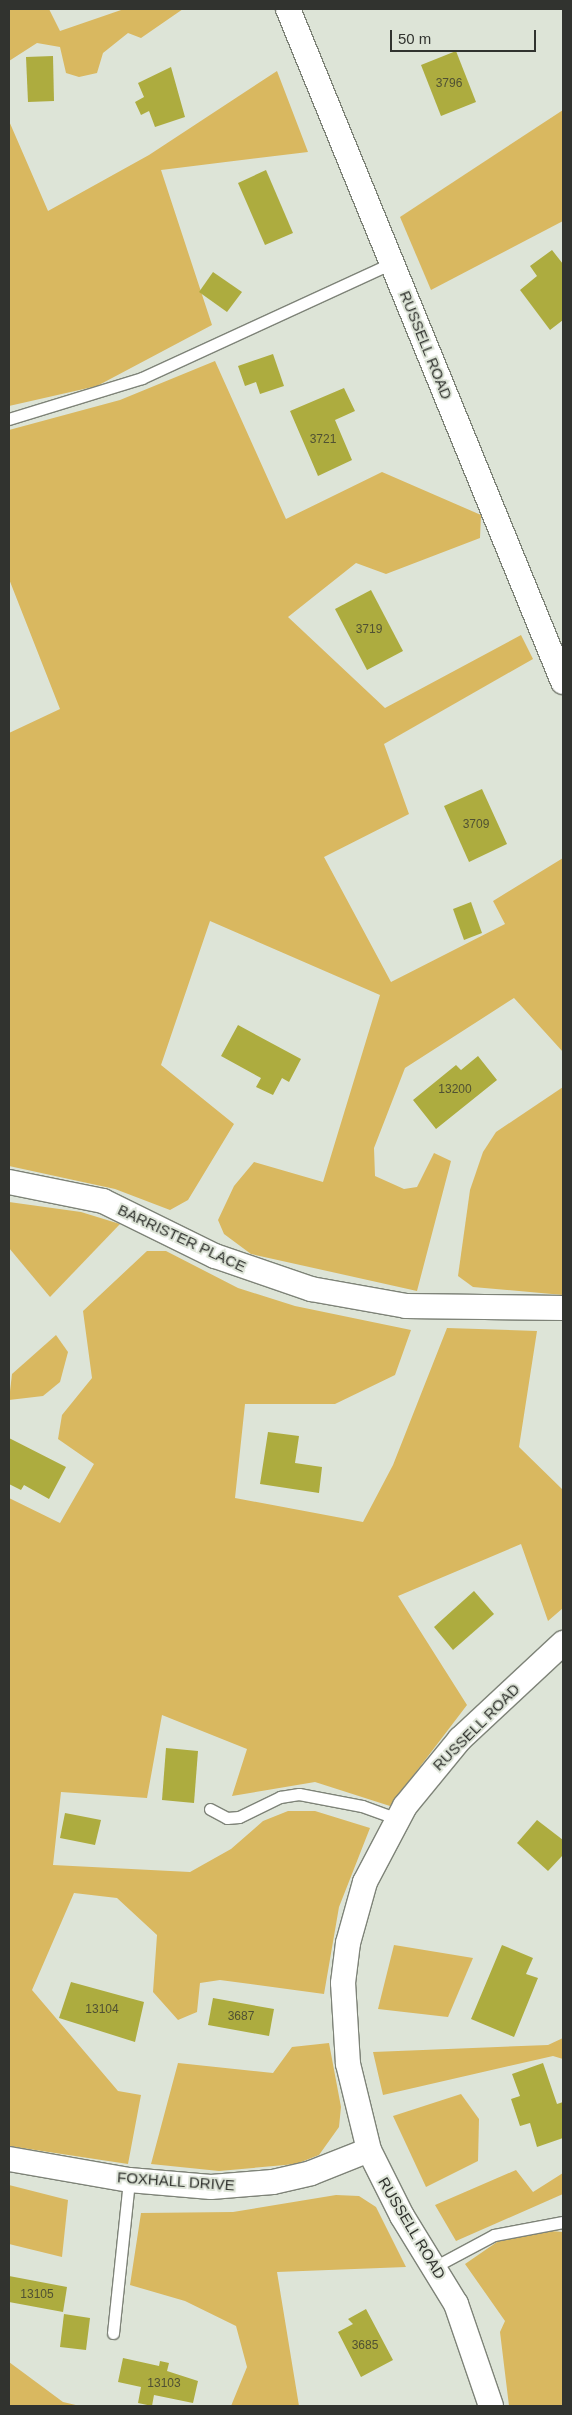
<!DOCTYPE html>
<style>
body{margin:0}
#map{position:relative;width:572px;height:2415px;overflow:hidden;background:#dde4d7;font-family:Arial,sans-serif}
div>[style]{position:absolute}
.green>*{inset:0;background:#d9b860}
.building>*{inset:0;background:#adac3f}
.roads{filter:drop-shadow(1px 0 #7e8378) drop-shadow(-1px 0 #7e8378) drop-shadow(0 1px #7e8378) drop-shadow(0 -1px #7e8378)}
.lane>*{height:11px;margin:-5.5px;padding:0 5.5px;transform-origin:5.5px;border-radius:5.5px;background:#fff}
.street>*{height:24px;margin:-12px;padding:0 12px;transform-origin:12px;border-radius:12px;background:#fff}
span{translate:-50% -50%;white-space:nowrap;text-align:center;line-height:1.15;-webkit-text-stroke:4px #dde4d7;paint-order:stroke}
.number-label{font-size:12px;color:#505133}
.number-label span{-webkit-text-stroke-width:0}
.street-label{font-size:15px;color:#31332f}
.frame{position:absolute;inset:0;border:10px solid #31332f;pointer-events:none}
.scale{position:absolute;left:390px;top:30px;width:146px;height:22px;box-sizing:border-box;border:2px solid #31332f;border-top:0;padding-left:6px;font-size:15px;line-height:18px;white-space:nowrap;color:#31332f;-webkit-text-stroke:4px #dde4d7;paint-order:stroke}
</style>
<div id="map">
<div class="green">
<div style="clip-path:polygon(9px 9px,49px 9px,60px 31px,124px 9px,183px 9px,141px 38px,128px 33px,103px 53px,97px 73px,79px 77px,66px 73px,60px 47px,37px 43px,9px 61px)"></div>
<div style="clip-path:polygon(277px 71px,308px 152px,161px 170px,212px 325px,97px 386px,9px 406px,9px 121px,48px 211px,149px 155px)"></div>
<div style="clip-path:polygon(563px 110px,563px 221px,431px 290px,400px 217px)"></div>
<div style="clip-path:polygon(215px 361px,286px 519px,382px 472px,481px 515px,480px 538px,386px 574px,356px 563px,288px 617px,385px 708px,521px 635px,533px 659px,384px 744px,409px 814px,324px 857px,391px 982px,505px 924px,493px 901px,563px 858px,563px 1052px,514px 998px,405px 1068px,374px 1148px,375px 1176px,404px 1189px,417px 1187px,434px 1153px,451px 1161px,417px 1291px,251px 1254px,224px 1234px,218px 1220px,234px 1186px,254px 1162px,323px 1182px,380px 995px,210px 921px,161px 1065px,234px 1124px,188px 1200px,170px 1210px,115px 1189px,9px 1166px,9px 733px,60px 709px,9px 579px,9px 430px,120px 400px)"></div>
<div style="clip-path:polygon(563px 1087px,563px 1295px,473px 1287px,458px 1276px,470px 1190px,483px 1152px,496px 1132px)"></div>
<div style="clip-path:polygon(9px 1202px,81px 1212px,120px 1224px,50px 1297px,9px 1248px)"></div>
<div style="clip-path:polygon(147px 1251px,166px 1251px,238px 1288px,295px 1306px,411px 1330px,395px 1375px,335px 1404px,245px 1404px,235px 1498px,363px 1522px,393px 1465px,447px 1328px,537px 1331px,519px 1447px,563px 1490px,563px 1608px,548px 1621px,521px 1544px,398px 1596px,467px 1705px,390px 1806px,315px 1782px,232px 1796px,247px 1749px,162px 1715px,147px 1798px,61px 1792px,53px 1865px,190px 1872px,231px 1849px,263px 1821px,288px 1811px,315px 1811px,370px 1828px,339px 1907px,324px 1994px,220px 1980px,200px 1983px,197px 2012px,178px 2020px,153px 1992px,157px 1935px,117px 1898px,74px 1893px,32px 1990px,118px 2091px,141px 2095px,128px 2164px,9px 2146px,9px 1498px,60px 1523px,94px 1464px,58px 1439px,62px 1415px,92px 1378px,83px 1311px)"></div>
<div style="clip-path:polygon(56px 1335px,68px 1352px,60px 1382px,43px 1396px,9px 1400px,12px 1374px)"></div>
<div style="clip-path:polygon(394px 1945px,473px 1958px,448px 2017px,378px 2009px)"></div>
<div style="clip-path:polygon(563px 2038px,563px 2059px,553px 2056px,383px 2095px,373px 2052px,548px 2045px)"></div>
<div style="clip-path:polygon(329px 2043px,341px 2107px,339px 2127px,319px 2155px,296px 2164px,219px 2171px,151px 2164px,178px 2063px,273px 2073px,292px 2047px)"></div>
<div style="clip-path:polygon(461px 2094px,479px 2119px,478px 2161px,426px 2187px,393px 2116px)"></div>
<div style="clip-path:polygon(516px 2170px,533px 2192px,563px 2173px,563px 2194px,456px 2241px,435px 2205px)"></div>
<div style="clip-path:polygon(9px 2185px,68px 2200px,62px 2257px,9px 2244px)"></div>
<div style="clip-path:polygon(336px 2195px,359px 2196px,376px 2207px,406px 2267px,277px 2272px,299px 2406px,231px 2406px,247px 2367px,236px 2326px,185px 2301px,130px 2285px,141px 2213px,233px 2212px)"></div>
<div style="clip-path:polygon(538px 2230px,563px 2232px,563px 2406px,509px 2406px,500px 2332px,505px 2321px,465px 2264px,497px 2242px)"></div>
<div style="clip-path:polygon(9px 2362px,63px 2402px,80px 2406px,9px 2406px)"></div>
</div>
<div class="building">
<div style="clip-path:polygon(456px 51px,476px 102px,441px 116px,421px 65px)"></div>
<div style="clip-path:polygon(53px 56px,54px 101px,28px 102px,26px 57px)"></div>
<div style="clip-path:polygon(171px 67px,185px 117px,155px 127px,149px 111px,141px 115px,135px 102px,144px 97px,138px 83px)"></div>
<div style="clip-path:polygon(266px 170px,293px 233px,265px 245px,238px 183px)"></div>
<div style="clip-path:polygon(552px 250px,563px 264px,563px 320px,550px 330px,520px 290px,537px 276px,530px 266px)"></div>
<div style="clip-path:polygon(213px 272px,242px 292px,227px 312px,199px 292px)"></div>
<div style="clip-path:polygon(273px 354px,284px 386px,260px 394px,256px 382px,245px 386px,238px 366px)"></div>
<div style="clip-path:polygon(344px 388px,355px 411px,335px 420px,352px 460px,318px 476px,290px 411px)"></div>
<div style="clip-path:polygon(371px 590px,403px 651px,367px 670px,335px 609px)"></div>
<div style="clip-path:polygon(482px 789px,507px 844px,469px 862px,444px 806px)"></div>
<div style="clip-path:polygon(471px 902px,482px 933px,464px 940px,453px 909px)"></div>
<div style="clip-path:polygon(238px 1025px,301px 1059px,289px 1082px,282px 1078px,273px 1095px,256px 1087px,261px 1078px,221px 1056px)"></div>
<div style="clip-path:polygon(478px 1056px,497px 1080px,436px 1129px,413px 1100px,456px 1065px,461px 1070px)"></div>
<div style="clip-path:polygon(268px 1432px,299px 1436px,295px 1463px,322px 1467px,319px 1493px,260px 1484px)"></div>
<div style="clip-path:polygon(9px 1438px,66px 1467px,49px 1499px,24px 1485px,21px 1490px,9px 1484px)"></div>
<div style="clip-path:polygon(474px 1591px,494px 1614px,453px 1650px,434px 1627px)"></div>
<div style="clip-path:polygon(166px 1748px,198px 1751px,194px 1803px,162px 1800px)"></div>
<div style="clip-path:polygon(65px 1813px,101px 1820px,95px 1845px,60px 1838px)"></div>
<div style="clip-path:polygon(537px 1820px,563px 1840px,563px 1855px,548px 1871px,517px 1843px)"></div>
<div style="clip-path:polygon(502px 1945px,533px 1958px,526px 1974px,538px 1978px,514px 2037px,471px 2019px)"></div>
<div style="clip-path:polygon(71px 1982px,144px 2002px,135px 2042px,59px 2018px)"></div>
<div style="clip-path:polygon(213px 1998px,274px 2009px,269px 2036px,208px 2025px)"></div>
<div style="clip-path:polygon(543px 2063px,557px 2104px,563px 2102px,563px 2138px,537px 2147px,530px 2123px,520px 2126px,511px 2099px,520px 2096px,512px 2074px)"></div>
<div style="clip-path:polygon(9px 2276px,67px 2287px,63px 2312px,9px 2302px)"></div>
<div style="clip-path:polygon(366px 2309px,393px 2360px,361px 2377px,338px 2332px,353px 2324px,348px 2319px)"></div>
<div style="clip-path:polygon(64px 2314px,90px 2318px,86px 2350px,60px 2347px)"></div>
<div style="clip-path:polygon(123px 2358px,159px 2366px,160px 2361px,169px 2363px,167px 2371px,198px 2381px,193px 2403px,154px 2395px,152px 2406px,138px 2403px,141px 2387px,118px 2382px)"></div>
</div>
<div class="roads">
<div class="lane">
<div style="left:9px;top:419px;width:139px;rotate:-17.1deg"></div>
<div style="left:142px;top:378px;width:275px;rotate:-24.7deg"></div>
<div style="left:210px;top:1809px;width:19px;rotate:28deg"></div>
<div style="left:227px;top:1818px;width:12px;rotate:-5deg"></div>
<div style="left:239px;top:1817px;width:46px;rotate:-26deg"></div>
<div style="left:280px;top:1797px;width:19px;rotate:-9deg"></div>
<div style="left:299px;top:1794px;width:64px;rotate:10.8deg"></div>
<div style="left:362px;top:1806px;width:37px;rotate:20deg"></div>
<div style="left:436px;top:2266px;width:66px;rotate:-28.1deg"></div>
<div style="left:494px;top:2235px;width:70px;rotate:-10.7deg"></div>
<div style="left:113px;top:2333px;width:154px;rotate:-84deg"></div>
</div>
<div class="street">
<div style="left:288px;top:9px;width:727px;rotate:67.77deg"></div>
<div style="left:9px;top:1182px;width:96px;rotate:11.4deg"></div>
<div style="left:103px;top:1201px;width:125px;rotate:26.2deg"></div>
<div style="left:215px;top:1256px;width:102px;rotate:19deg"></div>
<div style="left:311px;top:1289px;width:97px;rotate:10.1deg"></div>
<div style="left:406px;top:1306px;width:157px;rotate:0.7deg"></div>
<div style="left:9px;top:2159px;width:122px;rotate:9.9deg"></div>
<div style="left:129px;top:2180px;width:82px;rotate:4.9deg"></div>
<div style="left:211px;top:2187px;width:62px;rotate:-4.6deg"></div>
<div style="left:273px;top:2182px;width:39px;rotate:-13deg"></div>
<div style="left:311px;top:2173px;width:62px;rotate:-21.6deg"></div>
<div style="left:491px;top:2406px;width:108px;rotate:-108.9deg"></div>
<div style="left:456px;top:2304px;width:103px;rotate:-121.5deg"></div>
<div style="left:402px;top:2216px;width:74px;rotate:-116.6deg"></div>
<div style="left:369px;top:2150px;width:89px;rotate:-103.7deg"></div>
<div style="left:348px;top:2064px;width:81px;rotate:-93.5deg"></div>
<div style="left:343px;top:1983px;width:40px;rotate:-82.9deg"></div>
<div style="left:348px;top:1943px;width:63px;rotate:-74.4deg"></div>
<div style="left:365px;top:1882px;width:86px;rotate:-62.2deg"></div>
<div style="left:405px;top:1806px;width:87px;rotate:-50.6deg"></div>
<div style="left:460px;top:1739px;width:141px;rotate:-43deg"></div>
</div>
</div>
<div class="number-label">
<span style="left:449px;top:84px">3796</span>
<span style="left:323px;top:440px">3721</span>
<span style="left:369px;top:630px">3719</span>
<span style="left:476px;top:825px">3709</span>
<span style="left:455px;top:1090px">13200</span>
<span style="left:102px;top:2010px">13104</span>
<span style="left:241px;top:2017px">3687</span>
<span style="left:37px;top:2295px">13105</span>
<span style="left:365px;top:2346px">3685</span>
<span style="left:164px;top:2384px">13103</span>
</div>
<div class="street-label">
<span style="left:426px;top:345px;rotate:68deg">RUSSELL ROAD</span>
<span style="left:182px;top:1238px;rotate:25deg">BARRISTER PLACE</span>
<span style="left:476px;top:1727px;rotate:-45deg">RUSSELL ROAD</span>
<span style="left:176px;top:2181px;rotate:4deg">FOXHALL DRIVE</span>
<span style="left:412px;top:2228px;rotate:59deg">RUSSELL ROAD</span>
</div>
<div class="frame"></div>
<div class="scale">50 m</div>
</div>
